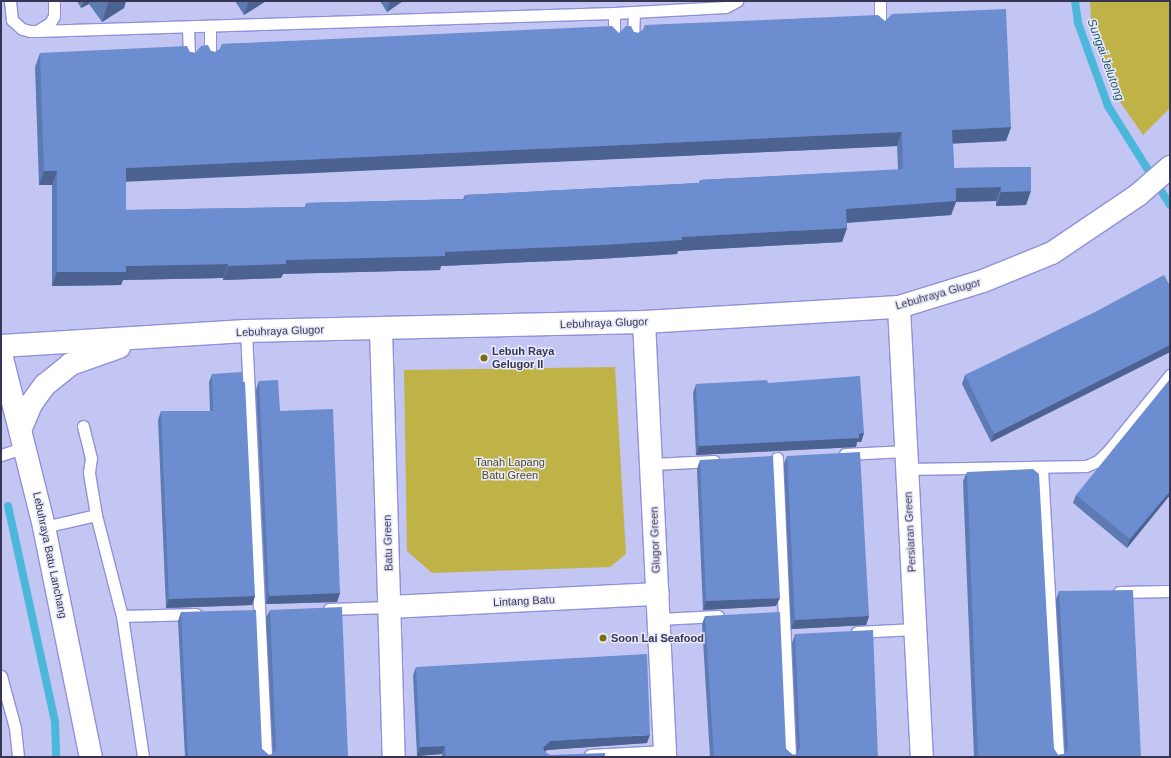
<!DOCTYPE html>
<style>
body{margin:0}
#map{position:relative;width:1171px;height:758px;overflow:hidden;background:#c3c5f3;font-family:Arial,sans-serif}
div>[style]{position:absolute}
.green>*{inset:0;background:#bfb348}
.stream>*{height:8px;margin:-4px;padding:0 4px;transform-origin:4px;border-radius:4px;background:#4bb7db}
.roads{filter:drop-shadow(1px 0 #9090d9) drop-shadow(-1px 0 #9090d9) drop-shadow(0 1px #9090d9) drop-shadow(0 -1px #9090d9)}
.service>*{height:11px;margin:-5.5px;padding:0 5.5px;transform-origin:5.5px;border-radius:5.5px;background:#fff}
.minor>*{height:22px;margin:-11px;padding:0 11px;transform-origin:11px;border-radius:11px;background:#fff}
.tertiary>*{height:22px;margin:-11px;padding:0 11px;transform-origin:11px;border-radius:11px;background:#fff}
.wall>*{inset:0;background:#5d7ab3}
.shaded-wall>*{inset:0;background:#4c6392}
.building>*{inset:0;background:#6c8ed0}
.dots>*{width:11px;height:11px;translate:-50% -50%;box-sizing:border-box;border:2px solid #e8e9f9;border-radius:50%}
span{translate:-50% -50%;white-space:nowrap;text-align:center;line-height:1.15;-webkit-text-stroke:3px #e8e9f9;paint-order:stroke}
.street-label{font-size:11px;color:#363654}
.poi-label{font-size:11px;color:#363654;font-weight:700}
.left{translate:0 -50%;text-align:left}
.park-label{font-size:11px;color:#4f4a1b}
.water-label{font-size:12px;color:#1d586b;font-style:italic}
.frame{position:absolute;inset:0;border:2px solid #363654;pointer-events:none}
</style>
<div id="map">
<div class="green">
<div style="clip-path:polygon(1090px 1px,1170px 1px,1170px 108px,1143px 135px,1116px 96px,1091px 19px)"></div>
<div style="clip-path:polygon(615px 367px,626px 554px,610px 567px,432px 573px,407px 551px,404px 370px)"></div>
</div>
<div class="stream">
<div style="left:1075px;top:1px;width:22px;rotate:82deg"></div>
<div style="left:1078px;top:23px;width:88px;rotate:70.1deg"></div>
<div style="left:1108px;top:106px;width:117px;rotate:57.9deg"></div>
<div style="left:8px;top:506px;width:221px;rotate:77.7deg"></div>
<div style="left:55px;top:722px;width:35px;rotate:88deg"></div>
</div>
<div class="roads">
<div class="service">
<div style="left:10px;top:1px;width:19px;rotate:84deg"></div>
<div style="left:12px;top:20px;width:13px;rotate:42deg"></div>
<div style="left:22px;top:29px;width:8px;rotate:14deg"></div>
<div style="left:30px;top:31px;width:7px"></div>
<div style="left:37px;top:31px;width:15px;rotate:-32deg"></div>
<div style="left:50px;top:23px;width:8px;rotate:-60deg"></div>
<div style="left:54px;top:16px;width:15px;rotate:-90deg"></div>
<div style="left:880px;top:1px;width:27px;rotate:90deg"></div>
<div style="left:614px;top:13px;width:27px;rotate:90deg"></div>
<div style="left:188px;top:28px;width:32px;rotate:88deg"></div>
<div style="left:37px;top:31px;width:577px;rotate:-1.79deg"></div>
<div style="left:614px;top:13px;width:112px;rotate:-3.1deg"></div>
<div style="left:726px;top:7px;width:13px;rotate:-29deg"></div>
<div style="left:633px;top:40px;width:28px;rotate:-88deg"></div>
<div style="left:210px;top:59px;width:32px;rotate:-90deg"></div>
<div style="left:246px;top:331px;width:426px;rotate:87.3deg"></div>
<div style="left:83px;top:426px;width:33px;rotate:76deg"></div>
<div style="left:91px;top:458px;width:15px;rotate:98deg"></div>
<div style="left:89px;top:473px;width:43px;rotate:80.5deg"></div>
<div style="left:96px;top:515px;width:104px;rotate:75.6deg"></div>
<div style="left:122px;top:616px;width:143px;rotate:81.5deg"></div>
<div style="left:845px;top:454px;width:61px;rotate:-2.8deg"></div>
<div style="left:1px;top:455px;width:25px;rotate:-18deg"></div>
<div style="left:777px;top:458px;width:299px;rotate:87.5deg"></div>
<div style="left:652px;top:464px;width:62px;rotate:-2.8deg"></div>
<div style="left:1042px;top:468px;width:289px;rotate:86.8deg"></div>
<div style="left:907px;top:469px;width:179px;rotate:-1deg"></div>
<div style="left:1086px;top:466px;width:13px;rotate:-23deg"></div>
<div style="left:1098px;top:461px;width:16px;rotate:-45deg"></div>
<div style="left:1109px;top:450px;width:97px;rotate:-50.9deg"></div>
<div style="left:44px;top:527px;width:53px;rotate:-13deg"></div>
<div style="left:1119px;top:592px;width:51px;rotate:-1.1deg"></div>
<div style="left:329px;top:609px;width:61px;rotate:-1.9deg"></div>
<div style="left:122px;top:616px;width:74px;rotate:-1.5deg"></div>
<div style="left:659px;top:619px;width:59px;rotate:-2.9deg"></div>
<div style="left:857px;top:632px;width:57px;rotate:-3deg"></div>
<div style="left:1px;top:676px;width:54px;rotate:74.9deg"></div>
<div style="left:15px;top:728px;width:29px;rotate:84deg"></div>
<div style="left:590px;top:755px;width:74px;rotate:-3.1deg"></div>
</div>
<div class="minor">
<div style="left:899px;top:307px;width:451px;rotate:87.1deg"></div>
<div style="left:644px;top:322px;width:436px;rotate:87.2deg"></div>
<div style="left:381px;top:329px;width:428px;rotate:88.3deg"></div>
<div style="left:390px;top:607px;width:268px;rotate:-2.8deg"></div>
</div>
<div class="tertiary">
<div style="left:1px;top:346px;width:245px;rotate:-3.5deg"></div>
<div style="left:246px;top:331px;width:398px;rotate:-1.3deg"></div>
<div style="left:644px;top:322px;width:255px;rotate:-3.4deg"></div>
<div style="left:899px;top:307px;width:88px;rotate:-17.2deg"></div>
<div style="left:983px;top:281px;width:74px;rotate:-22.1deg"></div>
<div style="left:1052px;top:253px;width:104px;rotate:-34deg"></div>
<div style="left:1138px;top:195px;width:43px;rotate:-41.2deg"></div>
<div style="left:1px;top:354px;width:178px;rotate:76deg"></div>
<div style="left:44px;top:527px;width:235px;rotate:78.5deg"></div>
<div style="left:21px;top:428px;width:26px;rotate:-67deg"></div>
<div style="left:31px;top:404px;width:24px;rotate:-54deg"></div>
<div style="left:45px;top:385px;width:33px;rotate:-39deg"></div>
<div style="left:71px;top:364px;width:51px;rotate:-19.5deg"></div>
</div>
</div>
<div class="wall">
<div style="clip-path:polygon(77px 1px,126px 1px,124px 8px,102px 22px,89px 4px,81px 8px)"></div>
<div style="clip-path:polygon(235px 1px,266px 1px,244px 15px)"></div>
<div style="clip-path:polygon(380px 1px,403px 1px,387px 12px)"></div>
<div style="clip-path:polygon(evenodd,645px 25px,1011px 127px,1006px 141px,953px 143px,954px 168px,1031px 167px,1026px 205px,996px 206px,996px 201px,956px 202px,951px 215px,847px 223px,847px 228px,842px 242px,678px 251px,677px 254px,598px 259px,441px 266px,440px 270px,283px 274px,281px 278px,223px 280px,223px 278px,123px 280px,121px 285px,52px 286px,52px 185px,39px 185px,35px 67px,40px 53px,190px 52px,195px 53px,211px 51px,215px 52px,220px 49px,222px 44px,619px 33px,634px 32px,638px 33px,643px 30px,645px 25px,897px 146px,898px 170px,700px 180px,699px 183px,465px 195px,463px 199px,306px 203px,305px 207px,126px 210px,126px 181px,897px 146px)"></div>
<div style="clip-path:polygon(1170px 286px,1170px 352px,991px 442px,962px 384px,965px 375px)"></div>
<div style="clip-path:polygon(212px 374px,255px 596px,252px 605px,166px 608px,158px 420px,161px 411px,210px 411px,209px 382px)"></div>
<div style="clip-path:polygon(259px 381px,280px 411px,340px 593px,337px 602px,266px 604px,256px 390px)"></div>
<div style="clip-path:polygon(768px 383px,864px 433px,861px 442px,857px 442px,856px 447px,696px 455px,693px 393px,696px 384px)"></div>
<div style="clip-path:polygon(787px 456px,869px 616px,866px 625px,791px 629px,784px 464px)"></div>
<div style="clip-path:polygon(700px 460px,776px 606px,703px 610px,697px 469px)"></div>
<div style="clip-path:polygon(967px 472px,1054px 749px,1058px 755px,1065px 754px,1056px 600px,1059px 591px,1141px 757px,974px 757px,963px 481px)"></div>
<div style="clip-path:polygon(1076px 495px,1170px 495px,1127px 548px,1073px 503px)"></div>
<div style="clip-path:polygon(270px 610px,348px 757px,185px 757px,178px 621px,181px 612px,262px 749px,269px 755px,273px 754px,266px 618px)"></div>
<div style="clip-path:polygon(705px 616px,786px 749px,793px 755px,797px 754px,792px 643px,795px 634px,878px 757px,710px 757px,702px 624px)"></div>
<div style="clip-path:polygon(416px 667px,647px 743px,547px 750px,544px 752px,550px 755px,605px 757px,442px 757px,442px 754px,417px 756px,413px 675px)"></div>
</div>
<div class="shaded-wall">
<div style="clip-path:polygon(84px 1px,89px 1px,89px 4px,81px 8px)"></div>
<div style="clip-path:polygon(109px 1px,126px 1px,124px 8px,102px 22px)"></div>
<div style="clip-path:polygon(249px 1px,266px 1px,244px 15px)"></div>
<div style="clip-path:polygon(390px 1px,403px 1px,387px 12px)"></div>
<div style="clip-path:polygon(1011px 127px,1006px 141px,947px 144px,952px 130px)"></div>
<div style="clip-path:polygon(902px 132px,897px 146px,121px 182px,126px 168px)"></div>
<div style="clip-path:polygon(44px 171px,57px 171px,52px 185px,39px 185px)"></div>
<div style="clip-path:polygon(1001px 187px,996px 201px,956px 202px,951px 215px,841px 223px,846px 209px,956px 188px)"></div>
<div style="clip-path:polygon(1031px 191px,1026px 205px,996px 206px,1001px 192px)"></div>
<div style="clip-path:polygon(847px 228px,842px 242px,678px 251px,677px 254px,598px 259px,441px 266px,440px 270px,283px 274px,281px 278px,223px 280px,228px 266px,286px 260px,445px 252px,682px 237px)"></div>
<div style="clip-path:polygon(228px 264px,223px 278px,123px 280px,121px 285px,52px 286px,57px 272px,126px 266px)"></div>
<div style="clip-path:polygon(1170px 345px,1170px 352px,991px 442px,994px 434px)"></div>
<div style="clip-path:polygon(864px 433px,861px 442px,857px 442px,856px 447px,696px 455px,699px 446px)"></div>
<div style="clip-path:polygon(1170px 491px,1170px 495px,1127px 548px,1130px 539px)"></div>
<div style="clip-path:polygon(340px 593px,337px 602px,266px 604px,269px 596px)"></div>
<div style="clip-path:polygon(255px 596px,252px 605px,166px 608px,169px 599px)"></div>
<div style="clip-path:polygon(780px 598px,776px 606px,703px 610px,706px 601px)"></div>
<div style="clip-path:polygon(869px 616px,866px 625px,791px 629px,795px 620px)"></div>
<div style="clip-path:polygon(650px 735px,647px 743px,547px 750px,540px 757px,543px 748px,550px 741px)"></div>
<div style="clip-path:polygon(445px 746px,442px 754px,417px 756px,420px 747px)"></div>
</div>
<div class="building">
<div style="clip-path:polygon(evenodd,1006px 9px,1011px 127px,952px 130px,954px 168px,1031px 167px,1031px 191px,1001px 192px,1001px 187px,956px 188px,956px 201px,846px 209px,847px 228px,682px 237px,682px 240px,603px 245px,445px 252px,445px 256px,286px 260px,286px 264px,228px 266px,228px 264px,126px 266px,126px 272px,57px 272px,57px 171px,44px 171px,40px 53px,187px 46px,190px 52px,195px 53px,201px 46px,208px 45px,211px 51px,215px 52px,221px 49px,222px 44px,612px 26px,619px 33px,626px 26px,631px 26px,634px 32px,638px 33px,644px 30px,645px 25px,878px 15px,885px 21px,892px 14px,1006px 9px,902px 132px,903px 169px,700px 180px,700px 183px,465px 195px,465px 199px,306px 203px,306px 207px,126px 210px,126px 168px,902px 132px)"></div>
<div style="clip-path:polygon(1164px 275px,1170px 286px,1170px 345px,994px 434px,965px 375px,1095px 312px)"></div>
<div style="clip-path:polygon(242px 372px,243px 382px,245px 382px,255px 596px,169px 599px,161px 411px,213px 411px,212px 374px)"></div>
<div style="clip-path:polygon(860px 376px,864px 433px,859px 434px,859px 438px,699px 446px,696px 384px,767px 380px,768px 383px)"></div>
<div style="clip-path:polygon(1170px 379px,1170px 491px,1130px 539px,1076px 495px)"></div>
<div style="clip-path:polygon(278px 380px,280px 411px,333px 409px,340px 593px,269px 596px,259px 381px)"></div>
<div style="clip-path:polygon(860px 452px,869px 616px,795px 620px,787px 456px)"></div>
<div style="clip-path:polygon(773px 456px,780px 598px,706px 601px,700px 460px)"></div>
<div style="clip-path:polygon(1033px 469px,1039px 474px,1054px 749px,1058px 755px,1065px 754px,1068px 748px,1059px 591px,1133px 590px,1141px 757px,978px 757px,967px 472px)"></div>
<div style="clip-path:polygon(342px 607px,348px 757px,188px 757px,181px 612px,256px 610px,262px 749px,269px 755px,273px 754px,276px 748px,270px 610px)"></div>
<div style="clip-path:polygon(780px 612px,786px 749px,793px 755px,797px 754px,800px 748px,795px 634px,873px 630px,878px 757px,714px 757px,705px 616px)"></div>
<div style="clip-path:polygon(647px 654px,650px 735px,550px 741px,543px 748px,545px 752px,550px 755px,605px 753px,605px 757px,446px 757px,445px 746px,420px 747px,416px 667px)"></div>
</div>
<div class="dots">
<div style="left:484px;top:358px;background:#79700f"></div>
<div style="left:603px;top:638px;background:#79700f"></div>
</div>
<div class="street-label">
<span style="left:938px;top:294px;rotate:-16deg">Lebuhraya Glugor</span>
<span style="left:604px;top:323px;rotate:-2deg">Lebuhraya Glugor</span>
<span style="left:280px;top:331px;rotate:-2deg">Lebuhraya Glugor</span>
<span style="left:910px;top:532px;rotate:-93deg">Persiaran Green</span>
<span style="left:655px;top:540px;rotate:-92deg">Glugor Green</span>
<span style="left:388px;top:543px;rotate:-92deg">Batu Green</span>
<span style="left:50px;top:555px;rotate:78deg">Lebuhraya Batu Lanchang</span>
<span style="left:524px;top:601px;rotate:-3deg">Lintang Batu</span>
</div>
<div class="poi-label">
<span class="left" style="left:492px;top:358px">Lebuh Raya<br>Gelugor II</span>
<span class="left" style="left:611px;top:638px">Soon Lai Seafood</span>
</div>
<div class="park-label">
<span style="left:510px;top:469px">Tanah Lapang<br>Batu Green</span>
</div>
<div class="water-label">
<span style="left:1105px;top:60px;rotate:70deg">Sungai Jelutong</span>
</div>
<div class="frame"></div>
</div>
